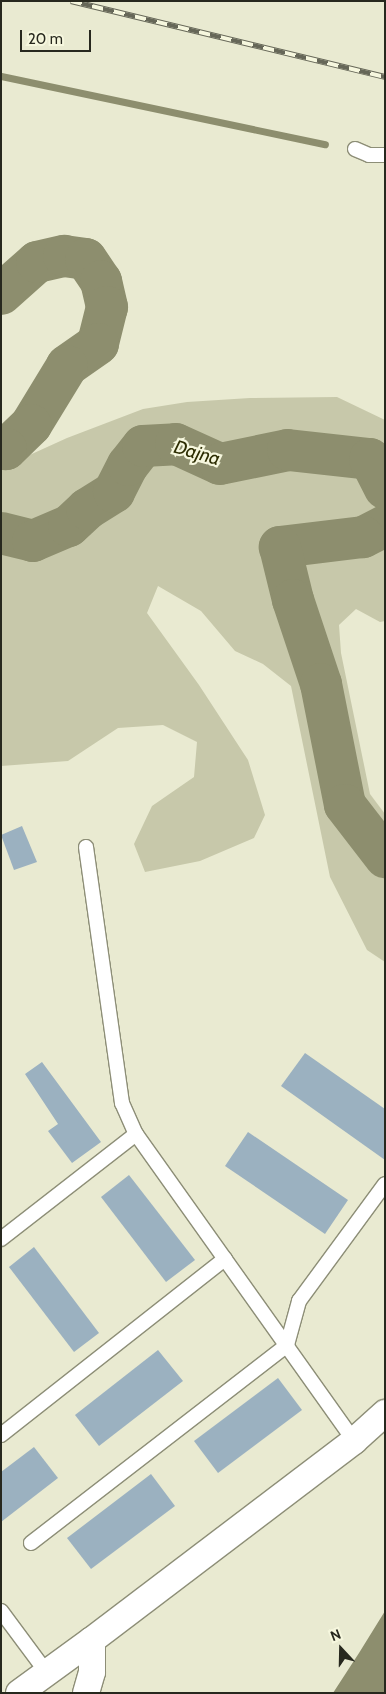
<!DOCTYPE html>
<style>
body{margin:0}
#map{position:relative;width:386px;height:1694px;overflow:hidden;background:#e9ead1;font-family:Cabin,sans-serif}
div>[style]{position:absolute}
.green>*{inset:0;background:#c7c8aa}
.water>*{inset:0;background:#8d8e6e}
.stream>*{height:7px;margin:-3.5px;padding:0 3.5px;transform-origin:3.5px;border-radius:3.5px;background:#8d8e6e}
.river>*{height:42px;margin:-21px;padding:0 21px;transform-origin:21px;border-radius:21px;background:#8d8e6e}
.building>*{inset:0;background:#9bb1c0}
.roads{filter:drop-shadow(1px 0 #8d8e77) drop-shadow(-1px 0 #8d8e77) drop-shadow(0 1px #8d8e77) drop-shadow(0 -1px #8d8e77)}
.service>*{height:14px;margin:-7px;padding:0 7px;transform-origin:7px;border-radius:7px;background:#fff}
.minor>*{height:26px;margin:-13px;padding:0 13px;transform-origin:13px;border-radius:13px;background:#fff}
.rail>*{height:5.5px;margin-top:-2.75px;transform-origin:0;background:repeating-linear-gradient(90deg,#f6f7de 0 11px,#666758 0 22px);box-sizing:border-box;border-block:1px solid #666758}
span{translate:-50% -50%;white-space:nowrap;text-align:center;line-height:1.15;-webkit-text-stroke:4.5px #f6f7de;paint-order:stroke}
.water-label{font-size:19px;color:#2d2d02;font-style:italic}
.frame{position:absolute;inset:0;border:2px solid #27281e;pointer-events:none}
.north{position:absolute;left:316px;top:1624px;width:50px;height:50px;-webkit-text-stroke:4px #f6f7de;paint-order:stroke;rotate:339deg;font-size:14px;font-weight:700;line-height:20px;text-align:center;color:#27281e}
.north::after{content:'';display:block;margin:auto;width:18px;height:22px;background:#27281e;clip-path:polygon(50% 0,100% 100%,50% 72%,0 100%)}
.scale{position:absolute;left:20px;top:30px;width:71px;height:22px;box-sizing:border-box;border:2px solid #27281e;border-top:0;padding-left:6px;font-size:15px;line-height:18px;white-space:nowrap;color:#27281e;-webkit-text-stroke:4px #f6f7de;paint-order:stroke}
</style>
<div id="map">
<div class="green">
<div style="clip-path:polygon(337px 397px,385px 420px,385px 621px,380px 622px,356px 609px,339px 625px,341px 653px,370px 794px,385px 814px,385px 962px,367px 950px,330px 877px,291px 686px,263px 664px,235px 651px,201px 611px,158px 586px,147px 613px,199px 685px,248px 760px,265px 815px,254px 838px,200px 861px,145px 872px,134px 844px,152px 806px,194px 777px,197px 742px,163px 725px,118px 728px,68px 761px,1px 766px,1px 468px,67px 438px,143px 409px,187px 402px,250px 398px)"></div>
</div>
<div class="water">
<div style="clip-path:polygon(385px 1611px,385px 1693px,333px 1693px,359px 1653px)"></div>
</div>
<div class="stream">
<div style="left:1px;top:76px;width:331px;rotate:11.9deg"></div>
</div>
<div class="river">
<div style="left:1px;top:294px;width:48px;rotate:-41.6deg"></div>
<div style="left:37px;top:262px;width:28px;rotate:-13deg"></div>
<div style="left:64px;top:256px;width:22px;rotate:8deg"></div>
<div style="left:86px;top:259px;width:27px;rotate:56deg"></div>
<div style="left:101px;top:281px;width:27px;rotate:77deg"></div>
<div style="left:107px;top:307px;width:38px;rotate:104deg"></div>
<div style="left:98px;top:344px;width:38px;rotate:145deg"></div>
<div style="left:67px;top:366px;width:69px;rotate:121.4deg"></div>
<div style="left:31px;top:425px;width:35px;rotate:136deg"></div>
<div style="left:6px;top:449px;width:5px;rotate:180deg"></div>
<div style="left:385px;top:526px;width:25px;rotate:153deg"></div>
<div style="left:363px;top:537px;width:84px;rotate:173.1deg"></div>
<div style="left:280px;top:547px;width:55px;rotate:76.2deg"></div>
<div style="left:293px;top:600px;width:89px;rotate:71.6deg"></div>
<div style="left:321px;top:684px;width:123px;rotate:78.8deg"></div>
<div style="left:345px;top:805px;width:66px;rotate:52.4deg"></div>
<div style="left:1px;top:533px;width:33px;rotate:14deg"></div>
<div style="left:33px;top:541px;width:39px;rotate:-23deg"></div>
<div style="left:69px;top:526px;width:25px;rotate:-43deg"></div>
<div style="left:87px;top:509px;width:32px;rotate:-32deg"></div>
<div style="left:114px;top:492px;width:30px;rotate:-63deg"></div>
<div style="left:128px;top:465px;width:24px;rotate:-52deg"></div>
<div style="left:143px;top:446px;width:33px;rotate:-3deg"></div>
<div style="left:176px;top:444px;width:48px;rotate:24.4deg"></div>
<div style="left:220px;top:464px;width:69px;rotate:-11.6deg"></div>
<div style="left:288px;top:450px;width:82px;rotate:6.3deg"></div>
<div style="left:370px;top:459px;width:33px;rotate:63deg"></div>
</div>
<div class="building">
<div style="clip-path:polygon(22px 826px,37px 862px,14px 870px,1px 835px)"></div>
<div style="clip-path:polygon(305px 1053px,385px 1109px,385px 1160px,281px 1086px)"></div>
<div style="clip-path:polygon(42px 1062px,101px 1142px,72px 1163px,48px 1131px,58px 1124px,25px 1074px)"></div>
<div style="clip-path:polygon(248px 1132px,348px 1200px,325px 1234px,225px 1166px)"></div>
<div style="clip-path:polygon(129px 1175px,195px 1260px,166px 1282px,101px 1197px)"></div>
<div style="clip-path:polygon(34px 1247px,99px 1333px,74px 1352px,9px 1267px)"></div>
<div style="clip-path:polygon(158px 1350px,183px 1381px,99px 1446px,75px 1415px)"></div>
<div style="clip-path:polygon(278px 1378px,302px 1410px,218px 1473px,194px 1441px)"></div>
<div style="clip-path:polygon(34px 1447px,58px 1478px,1px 1522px,1px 1472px)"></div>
<div style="clip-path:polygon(151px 1474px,175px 1506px,91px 1569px,67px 1538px)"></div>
</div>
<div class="roads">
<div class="service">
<div style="left:355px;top:149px;width:15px;rotate:23deg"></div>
<div style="left:369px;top:155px;width:16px"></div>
<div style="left:86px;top:847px;width:259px;rotate:82deg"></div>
<div style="left:122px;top:1103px;width:34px;rotate:66deg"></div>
<div style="left:136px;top:1134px;width:377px;rotate:54.6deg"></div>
<div style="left:1px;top:1239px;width:171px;rotate:-37.9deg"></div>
<div style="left:1px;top:1435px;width:285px;rotate:-38.2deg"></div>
<div style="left:31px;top:1543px;width:324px;rotate:-37.7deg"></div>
<div style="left:287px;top:1345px;width:46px;rotate:-74.7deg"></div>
<div style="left:299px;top:1301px;width:145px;rotate:-53.7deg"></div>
<div style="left:1px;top:1611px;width:77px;rotate:53.4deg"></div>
</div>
<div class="minor">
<div style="left:19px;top:1693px;width:90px;rotate:-36deg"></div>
<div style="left:86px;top:1693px;width:22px;rotate:-74deg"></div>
<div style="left:92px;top:1672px;width:32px;rotate:-90deg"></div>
<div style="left:92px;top:1640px;width:329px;rotate:-37.2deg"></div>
<div style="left:354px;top:1441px;width:42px;rotate:-42.1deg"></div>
</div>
</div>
<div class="rail">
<div style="left:71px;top:1px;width:323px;rotate:13.6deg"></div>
</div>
<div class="water-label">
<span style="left:197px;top:453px;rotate:16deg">Dajna</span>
</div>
<div class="frame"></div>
<div class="north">N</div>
<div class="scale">20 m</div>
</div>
